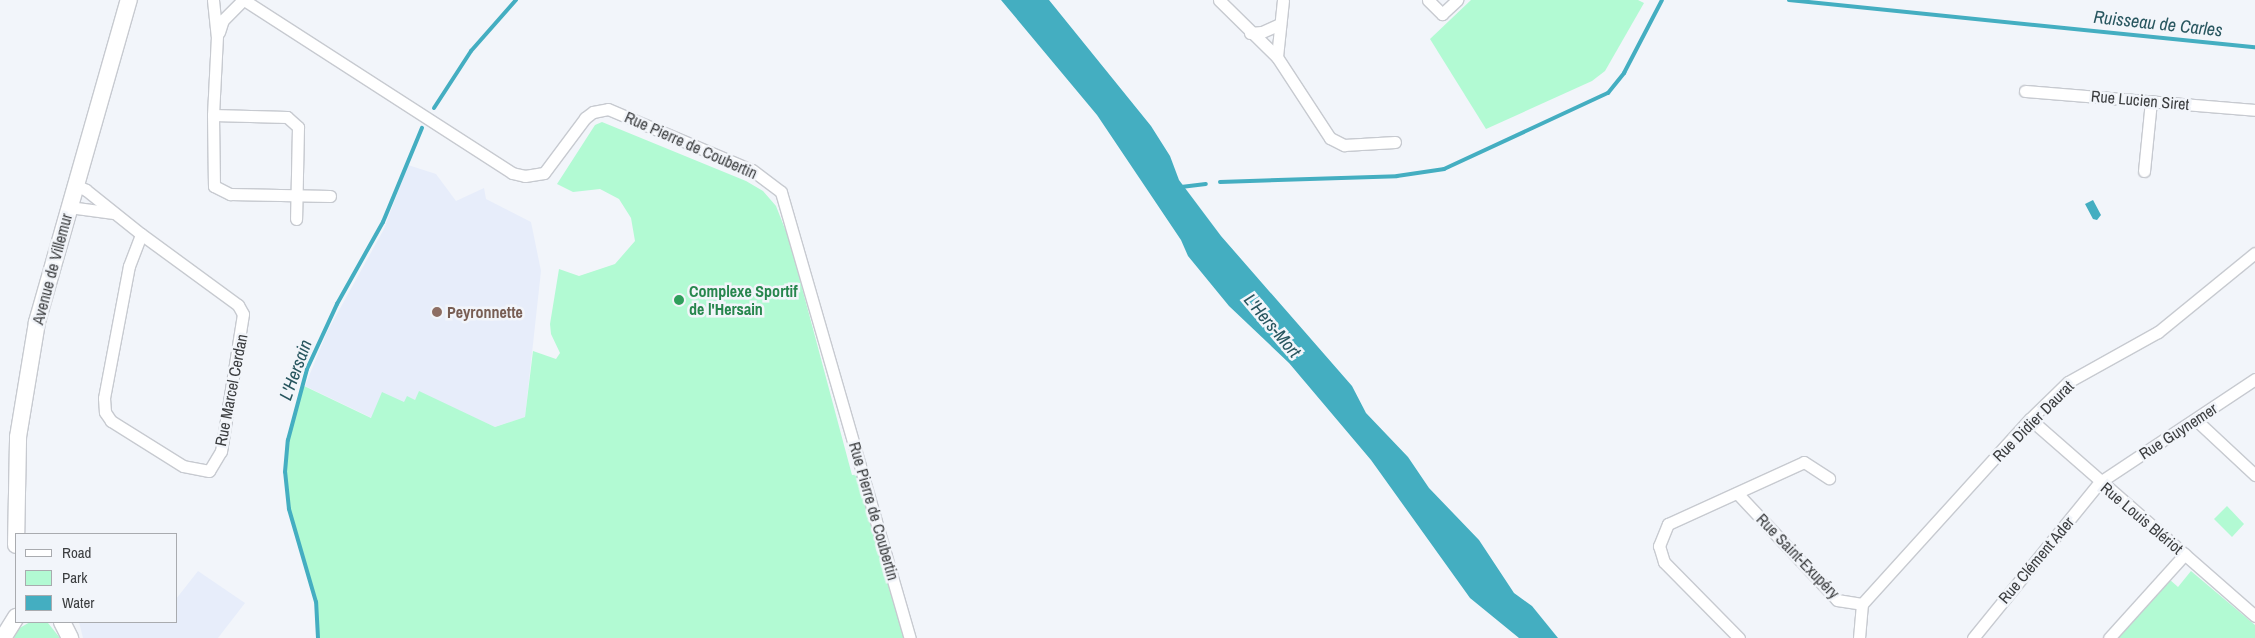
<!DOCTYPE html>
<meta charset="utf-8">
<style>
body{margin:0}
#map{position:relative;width:2255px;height:638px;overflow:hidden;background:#f2f5fa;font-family:"Archivo Narrow",sans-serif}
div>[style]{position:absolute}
.built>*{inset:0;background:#e7edfa}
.green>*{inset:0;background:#b2fad3}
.water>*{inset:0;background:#44aec1}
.stream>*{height:4px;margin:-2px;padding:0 2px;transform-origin:2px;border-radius:2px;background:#44aec1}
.roads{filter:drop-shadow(1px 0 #c7cad0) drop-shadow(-1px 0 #c7cad0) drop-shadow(0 1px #c7cad0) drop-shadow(0 -1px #c7cad0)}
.street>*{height:11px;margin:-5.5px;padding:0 5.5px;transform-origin:5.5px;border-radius:5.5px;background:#fff}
.secondary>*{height:16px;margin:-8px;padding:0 8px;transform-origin:8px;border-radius:8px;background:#fff}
.dots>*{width:14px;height:14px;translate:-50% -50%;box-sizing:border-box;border:2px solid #f2f5fa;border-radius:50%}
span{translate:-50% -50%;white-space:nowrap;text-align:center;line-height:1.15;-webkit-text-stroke:5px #f2f5fa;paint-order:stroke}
.street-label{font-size:16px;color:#3b3d3f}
.leisure-label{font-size:16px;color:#27864d;font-weight:700}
.left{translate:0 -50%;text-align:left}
.education-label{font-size:16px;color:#785e54;font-weight:700}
.water-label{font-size:18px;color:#28565f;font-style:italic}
.legend{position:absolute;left:15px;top:533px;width:162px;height:90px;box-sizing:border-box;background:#f2f5fa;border:1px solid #a9abaf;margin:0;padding:6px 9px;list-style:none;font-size:15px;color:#3b3d3f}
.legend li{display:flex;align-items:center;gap:10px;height:25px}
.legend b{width:25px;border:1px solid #a9abaf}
</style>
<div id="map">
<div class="built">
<div style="clip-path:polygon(408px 165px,436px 174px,456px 201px,484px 188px,486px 199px,531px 222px,541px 271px,525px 417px,495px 427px,419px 392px,415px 400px,372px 418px,305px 386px,327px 332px,384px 229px)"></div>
<div style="clip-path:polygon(198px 571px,245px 603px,218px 638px,83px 638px,79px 622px,176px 622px,176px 599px)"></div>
</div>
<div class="green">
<div style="clip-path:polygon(1471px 0,1638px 0,1644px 3px,1605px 71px,1592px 81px,1486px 129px,1430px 39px)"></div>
<div style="clip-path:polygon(602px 122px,746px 181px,763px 191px,776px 206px,789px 239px,852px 475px,864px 474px,910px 638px,318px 638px,316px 602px,289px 509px,285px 472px,288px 440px,302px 385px,371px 418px,382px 392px,404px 402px,407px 396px,415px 400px,419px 391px,495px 427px,525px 417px,533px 351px,556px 359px,560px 353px,551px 334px,550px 324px,559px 269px,579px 276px,615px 264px,635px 241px,631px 218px,619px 199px,600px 189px,573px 192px,557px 184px,595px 125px)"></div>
<div style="clip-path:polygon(2227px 506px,2244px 524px,2232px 537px,2214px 519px)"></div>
<div style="clip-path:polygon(2191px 571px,2255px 625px,2255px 638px,2117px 638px,2169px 579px,2178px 587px)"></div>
<div style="clip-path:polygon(30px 622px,48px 623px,60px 638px,14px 638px,18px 629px)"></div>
</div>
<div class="water">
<div style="clip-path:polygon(1001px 0,1049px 0,1151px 126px,1170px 156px,1179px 180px,1221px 236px,1352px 386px,1366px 413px,1408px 457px,1429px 488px,1479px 540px,1514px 593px,1532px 606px,1558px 638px,1519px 638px,1470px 598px,1371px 460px,1289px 363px,1229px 306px,1188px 256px,1181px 240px,1097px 115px)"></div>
<div style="clip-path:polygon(2093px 200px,2101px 215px,2097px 220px,2093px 219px,2085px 204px)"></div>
</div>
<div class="stream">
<div style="left:1789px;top:0;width:468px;rotate:5.8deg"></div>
<div style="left:434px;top:108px;width:68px;rotate:-57deg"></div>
<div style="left:471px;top:51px;width:68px;rotate:-48.6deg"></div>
<div style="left:1220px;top:182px;width:177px;rotate:-1.9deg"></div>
<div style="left:1397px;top:176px;width:48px;rotate:-8.5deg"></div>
<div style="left:1444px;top:169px;width:181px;rotate:-24.9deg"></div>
<div style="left:1608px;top:93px;width:26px;rotate:-51deg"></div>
<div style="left:1624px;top:73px;width:82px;rotate:-62.5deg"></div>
<div style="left:1181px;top:187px;width:25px;rotate:-7deg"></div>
<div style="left:318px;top:638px;width:36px;rotate:-93deg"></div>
<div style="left:316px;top:602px;width:97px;rotate:-106.2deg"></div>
<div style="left:289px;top:509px;width:37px;rotate:-96deg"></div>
<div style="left:285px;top:472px;width:32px;rotate:-85deg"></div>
<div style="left:288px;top:440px;width:73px;rotate:-75deg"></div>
<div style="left:307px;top:369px;width:72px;rotate:-65.2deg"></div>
<div style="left:337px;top:304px;width:94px;rotate:-60.7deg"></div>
<div style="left:383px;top:222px;width:102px;rotate:-67.5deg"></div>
</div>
<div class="roads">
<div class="street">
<div style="left:213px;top:0;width:36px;rotate:84deg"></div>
<div style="left:217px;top:36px;width:79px;rotate:92.9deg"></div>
<div style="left:213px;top:115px;width:71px;rotate:89.2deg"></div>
<div style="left:214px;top:186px;width:18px;rotate:27deg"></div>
<div style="left:230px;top:194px;width:100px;rotate:1.1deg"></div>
<div style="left:244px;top:0;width:319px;rotate:32.8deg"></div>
<div style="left:512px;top:173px;width:13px;rotate:13deg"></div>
<div style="left:525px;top:176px;width:19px;rotate:-9deg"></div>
<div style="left:544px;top:173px;width:69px;rotate:-53.3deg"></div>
<div style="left:585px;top:118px;width:10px;rotate:-37deg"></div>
<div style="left:593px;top:112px;width:15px;rotate:-11deg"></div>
<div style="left:608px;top:109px;width:156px;rotate:23deg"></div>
<div style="left:752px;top:170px;width:36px;rotate:37deg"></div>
<div style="left:781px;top:192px;width:464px;rotate:73.9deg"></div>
<div style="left:1219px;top:0;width:81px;rotate:44.5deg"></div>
<div style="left:1277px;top:57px;width:97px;rotate:56.8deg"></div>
<div style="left:1330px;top:138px;width:16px;rotate:27deg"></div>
<div style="left:1344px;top:145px;width:51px;rotate:-3.4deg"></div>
<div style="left:1428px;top:0;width:20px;rotate:45deg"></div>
<div style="left:1442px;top:14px;width:21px;rotate:-43deg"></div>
<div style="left:219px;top:32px;width:13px;rotate:-72deg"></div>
<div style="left:223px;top:20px;width:28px;rotate:-45deg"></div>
<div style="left:1250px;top:33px;width:12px;rotate:-5deg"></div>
<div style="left:1262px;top:32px;width:20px;rotate:-24deg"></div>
<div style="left:1277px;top:57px;width:57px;rotate:-84deg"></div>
<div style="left:2025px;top:91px;width:231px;rotate:4.7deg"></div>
<div style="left:213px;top:115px;width:74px;rotate:1.5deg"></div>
<div style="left:287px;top:117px;width:15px;rotate:42deg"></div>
<div style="left:298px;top:127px;width:92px;rotate:91.2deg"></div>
<div style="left:2144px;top:171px;width:70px;rotate:-84.3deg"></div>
<div style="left:75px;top:185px;width:12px;rotate:24deg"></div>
<div style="left:86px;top:190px;width:70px;rotate:38.7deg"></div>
<div style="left:141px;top:234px;width:120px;rotate:36.2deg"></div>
<div style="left:238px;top:305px;width:10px;rotate:61deg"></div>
<div style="left:243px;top:314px;width:139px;rotate:99.1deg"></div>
<div style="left:221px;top:451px;width:23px;rotate:121deg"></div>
<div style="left:209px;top:471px;width:26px;rotate:-169deg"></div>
<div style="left:183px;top:466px;width:85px;rotate:-148deg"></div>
<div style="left:111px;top:421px;width:11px;rotate:-124deg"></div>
<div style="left:105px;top:412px;width:14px;rotate:-94deg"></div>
<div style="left:104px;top:398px;width:134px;rotate:-79.3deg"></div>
<div style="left:129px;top:266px;width:34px;rotate:-69deg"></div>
<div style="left:69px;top:207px;width:45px;rotate:7.6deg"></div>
<div style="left:2030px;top:419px;width:299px;rotate:41.2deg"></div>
<div style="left:2196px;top:420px;width:81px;rotate:43deg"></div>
<div style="left:1737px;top:493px;width:146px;rotate:46.9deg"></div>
<div style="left:1837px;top:600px;width:25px;rotate:9deg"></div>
<div style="left:1739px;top:638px;width:107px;rotate:-134.6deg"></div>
<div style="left:1664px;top:562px;width:17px;rotate:-107deg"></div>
<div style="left:1659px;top:546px;width:24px;rotate:-68deg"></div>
<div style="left:1668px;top:524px;width:149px;rotate:-24.5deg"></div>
<div style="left:1804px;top:462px;width:30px;rotate:33deg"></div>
<div style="left:1859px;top:638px;width:34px;rotate:-85deg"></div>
<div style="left:1862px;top:604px;width:250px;rotate:-47.8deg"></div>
<div style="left:2030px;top:419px;width:53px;rotate:-44.2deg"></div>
<div style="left:2068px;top:382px;width:103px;rotate:-29.1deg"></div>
<div style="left:2158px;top:332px;width:125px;rotate:-39.2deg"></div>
<div style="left:1973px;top:638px;width:201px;rotate:-50.9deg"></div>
<div style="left:2100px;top:482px;width:186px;rotate:-33.6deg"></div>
<div style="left:2109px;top:638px;width:113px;rotate:-47.9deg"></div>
</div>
<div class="secondary">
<div style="left:16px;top:545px;width:108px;rotate:-88.9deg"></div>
<div style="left:18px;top:437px;width:117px;rotate:-80.6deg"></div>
<div style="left:37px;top:322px;width:335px;rotate:-74.1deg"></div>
<div style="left:62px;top:622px;width:18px;rotate:63deg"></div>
<div style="left:3px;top:638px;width:25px;rotate:-58deg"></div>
</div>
</div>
<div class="dots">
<div style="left:679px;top:300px;background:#2e9e5b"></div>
<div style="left:437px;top:312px;background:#8d6e63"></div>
</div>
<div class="street-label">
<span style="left:2140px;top:100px;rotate:5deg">Rue Lucien Siret</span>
<span style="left:691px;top:145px;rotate:24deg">Rue Pierre de Coubertin</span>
<span style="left:52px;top:269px;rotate:-75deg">Avenue de Villemur</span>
<span style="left:231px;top:390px;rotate:-79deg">Rue Marcel Cerdan</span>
<span style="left:2033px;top:421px;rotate:-45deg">Rue Didier Daurat</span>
<span style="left:2178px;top:431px;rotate:-33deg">Rue Guynemer</span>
<span style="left:874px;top:511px;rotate:74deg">Rue Pierre de Coubertin</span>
<span style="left:2142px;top:518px;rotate:40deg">Rue Louis Blériot</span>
<span style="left:1798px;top:556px;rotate:46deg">Rue Saint-Exupéry</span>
<span style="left:2036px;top:560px;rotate:-50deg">Rue Clément Ader</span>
</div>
<div class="leisure-label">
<span class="left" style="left:689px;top:300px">Complexe Sportif<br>de l'Hersain</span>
</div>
<div class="education-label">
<span class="left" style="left:447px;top:312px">Peyronnette</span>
</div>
<div class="water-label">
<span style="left:2158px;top:24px;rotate:6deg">Ruisseau de Carles</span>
<span style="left:1272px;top:326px;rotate:50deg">L'Hers-Mort</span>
<span style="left:296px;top:370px;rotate:-70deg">L'Hersain</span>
</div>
<ul class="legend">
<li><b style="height:6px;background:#fff"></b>Road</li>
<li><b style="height:14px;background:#b2fad3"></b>Park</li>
<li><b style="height:14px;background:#44aec1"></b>Water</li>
</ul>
</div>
